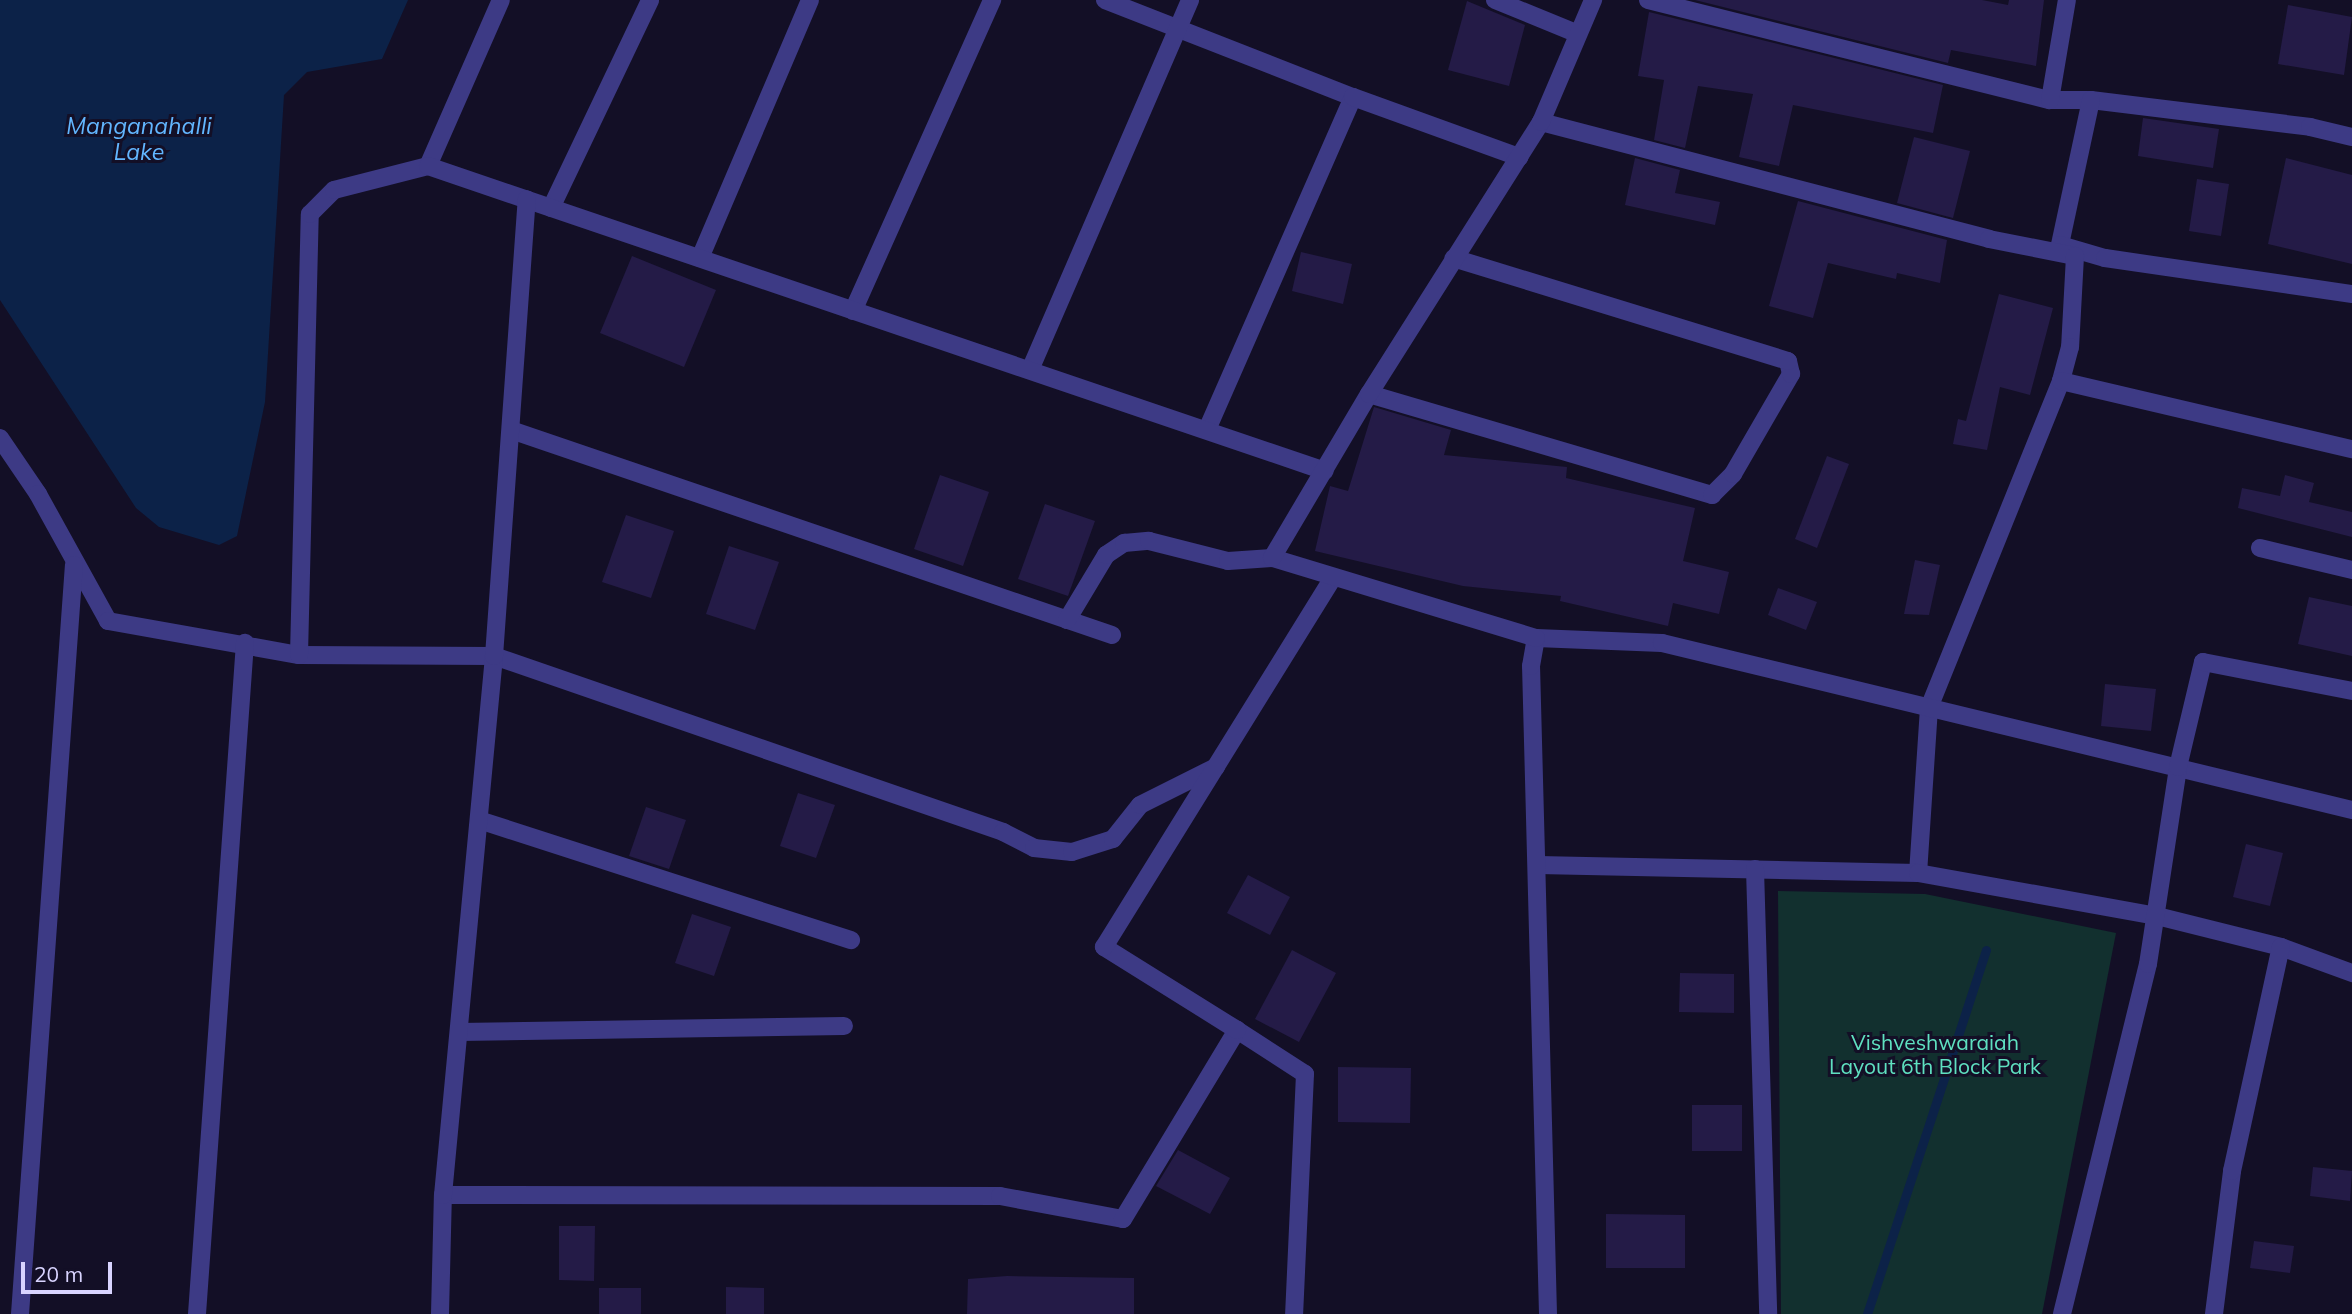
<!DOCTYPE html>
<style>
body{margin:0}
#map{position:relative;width:2352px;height:1314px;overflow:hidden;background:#130f26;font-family:Mulish,sans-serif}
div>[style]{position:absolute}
.green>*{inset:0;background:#12302f}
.water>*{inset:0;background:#0c2248}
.stream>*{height:9px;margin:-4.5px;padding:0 4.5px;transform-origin:4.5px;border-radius:4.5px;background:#0c2248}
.building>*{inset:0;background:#241b47}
.minor>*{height:18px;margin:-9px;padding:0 9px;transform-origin:9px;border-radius:9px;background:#3d3a85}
span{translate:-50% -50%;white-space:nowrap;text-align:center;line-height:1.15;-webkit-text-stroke:6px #130f26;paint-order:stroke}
.park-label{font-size:21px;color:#5fe0c0}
.water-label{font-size:23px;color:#62b6ff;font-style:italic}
.scale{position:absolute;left:21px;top:1262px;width:91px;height:32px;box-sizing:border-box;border:4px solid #d9d4ff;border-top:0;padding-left:9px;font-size:21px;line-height:24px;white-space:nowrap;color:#d9d4ff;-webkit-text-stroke:5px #130f26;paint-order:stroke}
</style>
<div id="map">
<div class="green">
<div style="clip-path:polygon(1778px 891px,1925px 894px,2116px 933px,2042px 1314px,1781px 1314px)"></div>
</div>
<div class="water">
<div style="clip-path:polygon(0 0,408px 0,382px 59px,307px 72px,284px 95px,265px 402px,237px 536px,219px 545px,159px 527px,136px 508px,0 300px)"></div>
</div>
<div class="stream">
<div style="left:1867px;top:1314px;width:383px;rotate:-71.9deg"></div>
</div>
<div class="building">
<div style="clip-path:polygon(1695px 0,1982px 0,2008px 5px,2009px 0,2044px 0,2036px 66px,1951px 50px,1948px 63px)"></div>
<div style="clip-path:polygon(1467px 1px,1525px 25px,1509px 86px,1448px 70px)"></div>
<div style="clip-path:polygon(2288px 5px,2352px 17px,2344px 75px,2278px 64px)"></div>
<div style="clip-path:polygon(1649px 12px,1943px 85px,1933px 133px,1793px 105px,1779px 166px,1739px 157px,1753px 94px,1698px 86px,1685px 148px,1654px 140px,1664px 80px,1638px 76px)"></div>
<div style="clip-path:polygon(2143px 118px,2219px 129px,2213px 168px,2138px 156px)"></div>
<div style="clip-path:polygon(1914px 137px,1970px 151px,1953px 218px,1897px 203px)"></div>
<div style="clip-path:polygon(1635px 158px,1680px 170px,1675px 193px,1720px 202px,1715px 225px,1625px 205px)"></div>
<div style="clip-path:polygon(2286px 158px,2352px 175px,2352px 264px,2268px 244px)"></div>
<div style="clip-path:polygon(2197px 179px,2229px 184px,2221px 236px,2189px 231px)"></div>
<div style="clip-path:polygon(1798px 201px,1947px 240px,1940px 283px,1897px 273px,1896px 279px,1828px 263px,1813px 318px,1769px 306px)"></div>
<div style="clip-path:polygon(1301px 252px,1352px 264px,1343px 304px,1292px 291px)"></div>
<div style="clip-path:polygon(632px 256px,716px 290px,684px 367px,600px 333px)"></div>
<div style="clip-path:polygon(1999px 294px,2053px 308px,2030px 395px,2000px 387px,1987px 450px,1953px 444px,1958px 419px,1966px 421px)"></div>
<div style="clip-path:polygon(1374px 407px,1451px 430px,1444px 455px,1567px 467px,1566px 478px,1695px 508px,1683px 561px,1729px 572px,1719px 614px,1673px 603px,1668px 626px,1560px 601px,1561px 596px,1463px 586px,1315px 551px,1330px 486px,1348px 491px)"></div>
<div style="clip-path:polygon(1827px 456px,1849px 464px,1817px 548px,1795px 539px)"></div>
<div style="clip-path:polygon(940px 475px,989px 492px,963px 566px,914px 549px)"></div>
<div style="clip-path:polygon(2285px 475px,2314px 483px,2309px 502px,2352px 512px,2352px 537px,2238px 508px,2242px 488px,2280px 496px)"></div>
<div style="clip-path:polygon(1045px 504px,1095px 521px,1068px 596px,1018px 579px)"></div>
<div style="clip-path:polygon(626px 515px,674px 531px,651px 598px,602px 582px)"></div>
<div style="clip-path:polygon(729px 546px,779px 562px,755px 630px,706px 614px)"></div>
<div style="clip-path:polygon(1915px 560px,1940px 565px,1929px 615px,1904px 614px)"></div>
<div style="clip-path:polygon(1778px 588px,1817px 602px,1806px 630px,1768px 615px)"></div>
<div style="clip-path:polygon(2309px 597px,2352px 606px,2352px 656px,2298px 644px)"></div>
<div style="clip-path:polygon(2105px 684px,2156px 689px,2151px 731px,2101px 726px)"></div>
<div style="clip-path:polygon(798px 793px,835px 805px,816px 858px,780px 846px)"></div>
<div style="clip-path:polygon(646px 807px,686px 820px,669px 869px,629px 856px)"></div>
<div style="clip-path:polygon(2246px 844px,2283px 853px,2270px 906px,2233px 897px)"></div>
<div style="clip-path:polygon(1248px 875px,1290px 897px,1270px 935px,1227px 913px)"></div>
<div style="clip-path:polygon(692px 914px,731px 927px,714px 976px,675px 963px)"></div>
<div style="clip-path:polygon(1292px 950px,1336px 973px,1299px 1042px,1255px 1019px)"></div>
<div style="clip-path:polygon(1680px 973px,1734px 974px,1734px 1013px,1679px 1012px)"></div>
<div style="clip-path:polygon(1338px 1067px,1411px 1068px,1410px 1123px,1338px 1122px)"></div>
<div style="clip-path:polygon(1692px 1105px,1742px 1105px,1742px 1151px,1692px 1151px)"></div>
<div style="clip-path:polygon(1178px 1150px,1230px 1178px,1210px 1214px,1156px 1186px)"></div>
<div style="clip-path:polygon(2313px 1167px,2352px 1171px,2350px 1201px,2310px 1196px)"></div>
<div style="clip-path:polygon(1606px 1214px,1685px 1215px,1685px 1268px,1606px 1268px)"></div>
<div style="clip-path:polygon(559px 1226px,595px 1226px,594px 1281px,559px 1280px)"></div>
<div style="clip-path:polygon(2254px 1241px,2294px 1246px,2290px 1273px,2250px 1268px)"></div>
<div style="clip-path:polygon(1007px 1276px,1134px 1278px,1134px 1314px,967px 1314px,968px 1279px)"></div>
<div style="clip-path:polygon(726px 1287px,764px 1288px,764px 1314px,726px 1314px)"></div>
<div style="clip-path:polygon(599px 1288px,641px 1288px,641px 1314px,599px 1314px)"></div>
</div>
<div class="minor">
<div style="left:1105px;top:0;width:266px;rotate:21.4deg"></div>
<div style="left:1353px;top:97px;width:364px;rotate:113.7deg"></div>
<div style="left:1495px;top:0;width:87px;rotate:22.2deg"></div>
<div style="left:1648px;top:0;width:414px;rotate:14deg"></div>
<div style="left:2050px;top:100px;width:41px"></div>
<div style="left:2091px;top:100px;width:221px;rotate:7deg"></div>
<div style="left:2310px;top:127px;width:43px;rotate:13.4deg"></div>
<div style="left:1353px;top:97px;width:177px;rotate:19.9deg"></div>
<div style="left:2050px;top:100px;width:101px;rotate:-80.4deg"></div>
<div style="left:2091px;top:100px;width:148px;rotate:102.1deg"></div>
<div style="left:2060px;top:245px;width:47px;rotate:16.1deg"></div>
<div style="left:2105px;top:258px;width:250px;rotate:8.3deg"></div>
<div style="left:1541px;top:122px;width:463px;rotate:14.6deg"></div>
<div style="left:1989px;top:239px;width:88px;rotate:11.2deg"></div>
<div style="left:2075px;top:256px;width:91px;rotate:93.1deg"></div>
<div style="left:2070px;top:347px;width:35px;rotate:105deg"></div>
<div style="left:2061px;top:381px;width:353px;rotate:112deg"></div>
<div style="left:1929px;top:708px;width:165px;rotate:93.8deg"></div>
<div style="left:428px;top:166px;width:181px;rotate:-66.3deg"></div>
<div style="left:551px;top:208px;width:230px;rotate:-64.5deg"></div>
<div style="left:700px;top:258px;width:280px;rotate:-66.9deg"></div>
<div style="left:853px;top:311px;width:341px;rotate:-65.9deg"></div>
<div style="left:1030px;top:370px;width:403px;rotate:-66.6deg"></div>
<div style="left:2061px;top:381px;width:299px;rotate:13.2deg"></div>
<div style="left:1369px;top:394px;width:358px;rotate:16.4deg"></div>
<div style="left:1712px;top:495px;width:30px;rotate:-45deg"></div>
<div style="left:1733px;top:474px;width:116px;rotate:-59.9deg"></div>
<div style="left:1791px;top:374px;width:13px;rotate:-103deg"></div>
<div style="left:1788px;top:361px;width:350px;rotate:-162.9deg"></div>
<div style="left:511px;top:430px;width:635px;rotate:18.83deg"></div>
<div style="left:0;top:438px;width:68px;rotate:55.8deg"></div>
<div style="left:38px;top:494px;width:145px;rotate:61.1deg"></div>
<div style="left:108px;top:621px;width:194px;rotate:10.1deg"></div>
<div style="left:299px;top:655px;width:195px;rotate:0.3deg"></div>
<div style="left:494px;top:656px;width:539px;rotate:19.07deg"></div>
<div style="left:1003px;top:832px;width:35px;rotate:27deg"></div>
<div style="left:1034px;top:848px;width:38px;rotate:6deg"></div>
<div style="left:1072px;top:852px;width:43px;rotate:-17.6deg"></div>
<div style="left:1113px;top:839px;width:43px;rotate:-51.5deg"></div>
<div style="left:1140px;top:805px;width:85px;rotate:-26.6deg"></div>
<div style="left:2260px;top:548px;width:95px;rotate:13.4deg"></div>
<div style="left:1067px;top:620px;width:76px;rotate:-59deg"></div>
<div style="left:1106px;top:555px;width:22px;rotate:-34deg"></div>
<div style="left:1124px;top:543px;width:25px;rotate:-5deg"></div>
<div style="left:1149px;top:541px;width:81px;rotate:14.2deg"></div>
<div style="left:1228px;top:561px;width:44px;rotate:-3.9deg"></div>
<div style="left:1536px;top:638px;width:126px;rotate:2.3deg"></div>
<div style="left:1662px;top:643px;width:710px;rotate:13.61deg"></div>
<div style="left:299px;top:655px;width:441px;rotate:-88.6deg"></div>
<div style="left:310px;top:214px;width:34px;rotate:-45deg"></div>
<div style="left:334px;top:190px;width:97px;rotate:-14.3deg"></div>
<div style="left:428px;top:166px;width:947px;rotate:18.78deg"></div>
<div style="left:479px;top:820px;width:391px;rotate:17.9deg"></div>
<div style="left:1538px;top:865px;width:380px;rotate:1.2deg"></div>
<div style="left:1918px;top:873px;width:243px;rotate:10.2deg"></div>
<div style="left:2157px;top:916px;width:128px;rotate:14deg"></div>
<div style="left:2281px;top:947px;width:76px;rotate:20.1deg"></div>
<div style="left:1755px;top:869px;width:445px;rotate:88.3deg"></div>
<div style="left:1237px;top:1030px;width:81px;rotate:32.9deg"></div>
<div style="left:1305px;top:1074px;width:240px;rotate:92.6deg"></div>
<div style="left:459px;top:1032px;width:385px;rotate:-0.9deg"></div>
<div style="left:443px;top:1195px;width:557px;rotate:0.1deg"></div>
<div style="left:1000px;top:1196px;width:125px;rotate:10.6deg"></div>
<div style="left:1123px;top:1219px;width:221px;rotate:-58.9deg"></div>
<div style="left:1237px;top:1030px;width:157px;rotate:-148deg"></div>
<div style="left:1104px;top:947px;width:435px;rotate:-58.2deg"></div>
<div style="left:20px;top:1314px;width:751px;rotate:-85.88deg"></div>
<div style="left:197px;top:1314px;width:673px;rotate:-85.91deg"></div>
<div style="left:440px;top:1314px;width:119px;rotate:-88.6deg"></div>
<div style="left:443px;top:1195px;width:541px;rotate:-84.59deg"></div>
<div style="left:494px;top:656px;width:458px;rotate:-85.9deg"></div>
<div style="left:1548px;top:1314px;width:648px;rotate:-91.5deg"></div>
<div style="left:1531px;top:666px;width:28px;rotate:-80deg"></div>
<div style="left:1536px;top:638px;width:276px;rotate:-163.1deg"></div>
<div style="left:1272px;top:558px;width:191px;rotate:-59.4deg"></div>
<div style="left:1369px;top:394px;width:322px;rotate:-57.7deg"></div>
<div style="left:1541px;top:122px;width:133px;rotate:-66.9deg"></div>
<div style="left:2062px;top:1314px;width:360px;rotate:-76.2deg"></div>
<div style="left:2148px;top:964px;width:199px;rotate:-81.3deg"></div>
<div style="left:2178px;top:767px;width:108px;rotate:-76.6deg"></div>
<div style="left:2203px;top:662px;width:152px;rotate:11deg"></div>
<div style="left:2214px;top:1314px;width:144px;rotate:-82.8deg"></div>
<div style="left:2232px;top:1171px;width:229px;rotate:-77.7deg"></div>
</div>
<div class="park-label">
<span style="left:1935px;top:1054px">Vishveshwaraiah<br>Layout 6th Block Park</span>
</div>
<div class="water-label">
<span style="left:139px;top:139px">Manganahalli<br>Lake</span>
</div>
<div class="scale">20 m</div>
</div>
